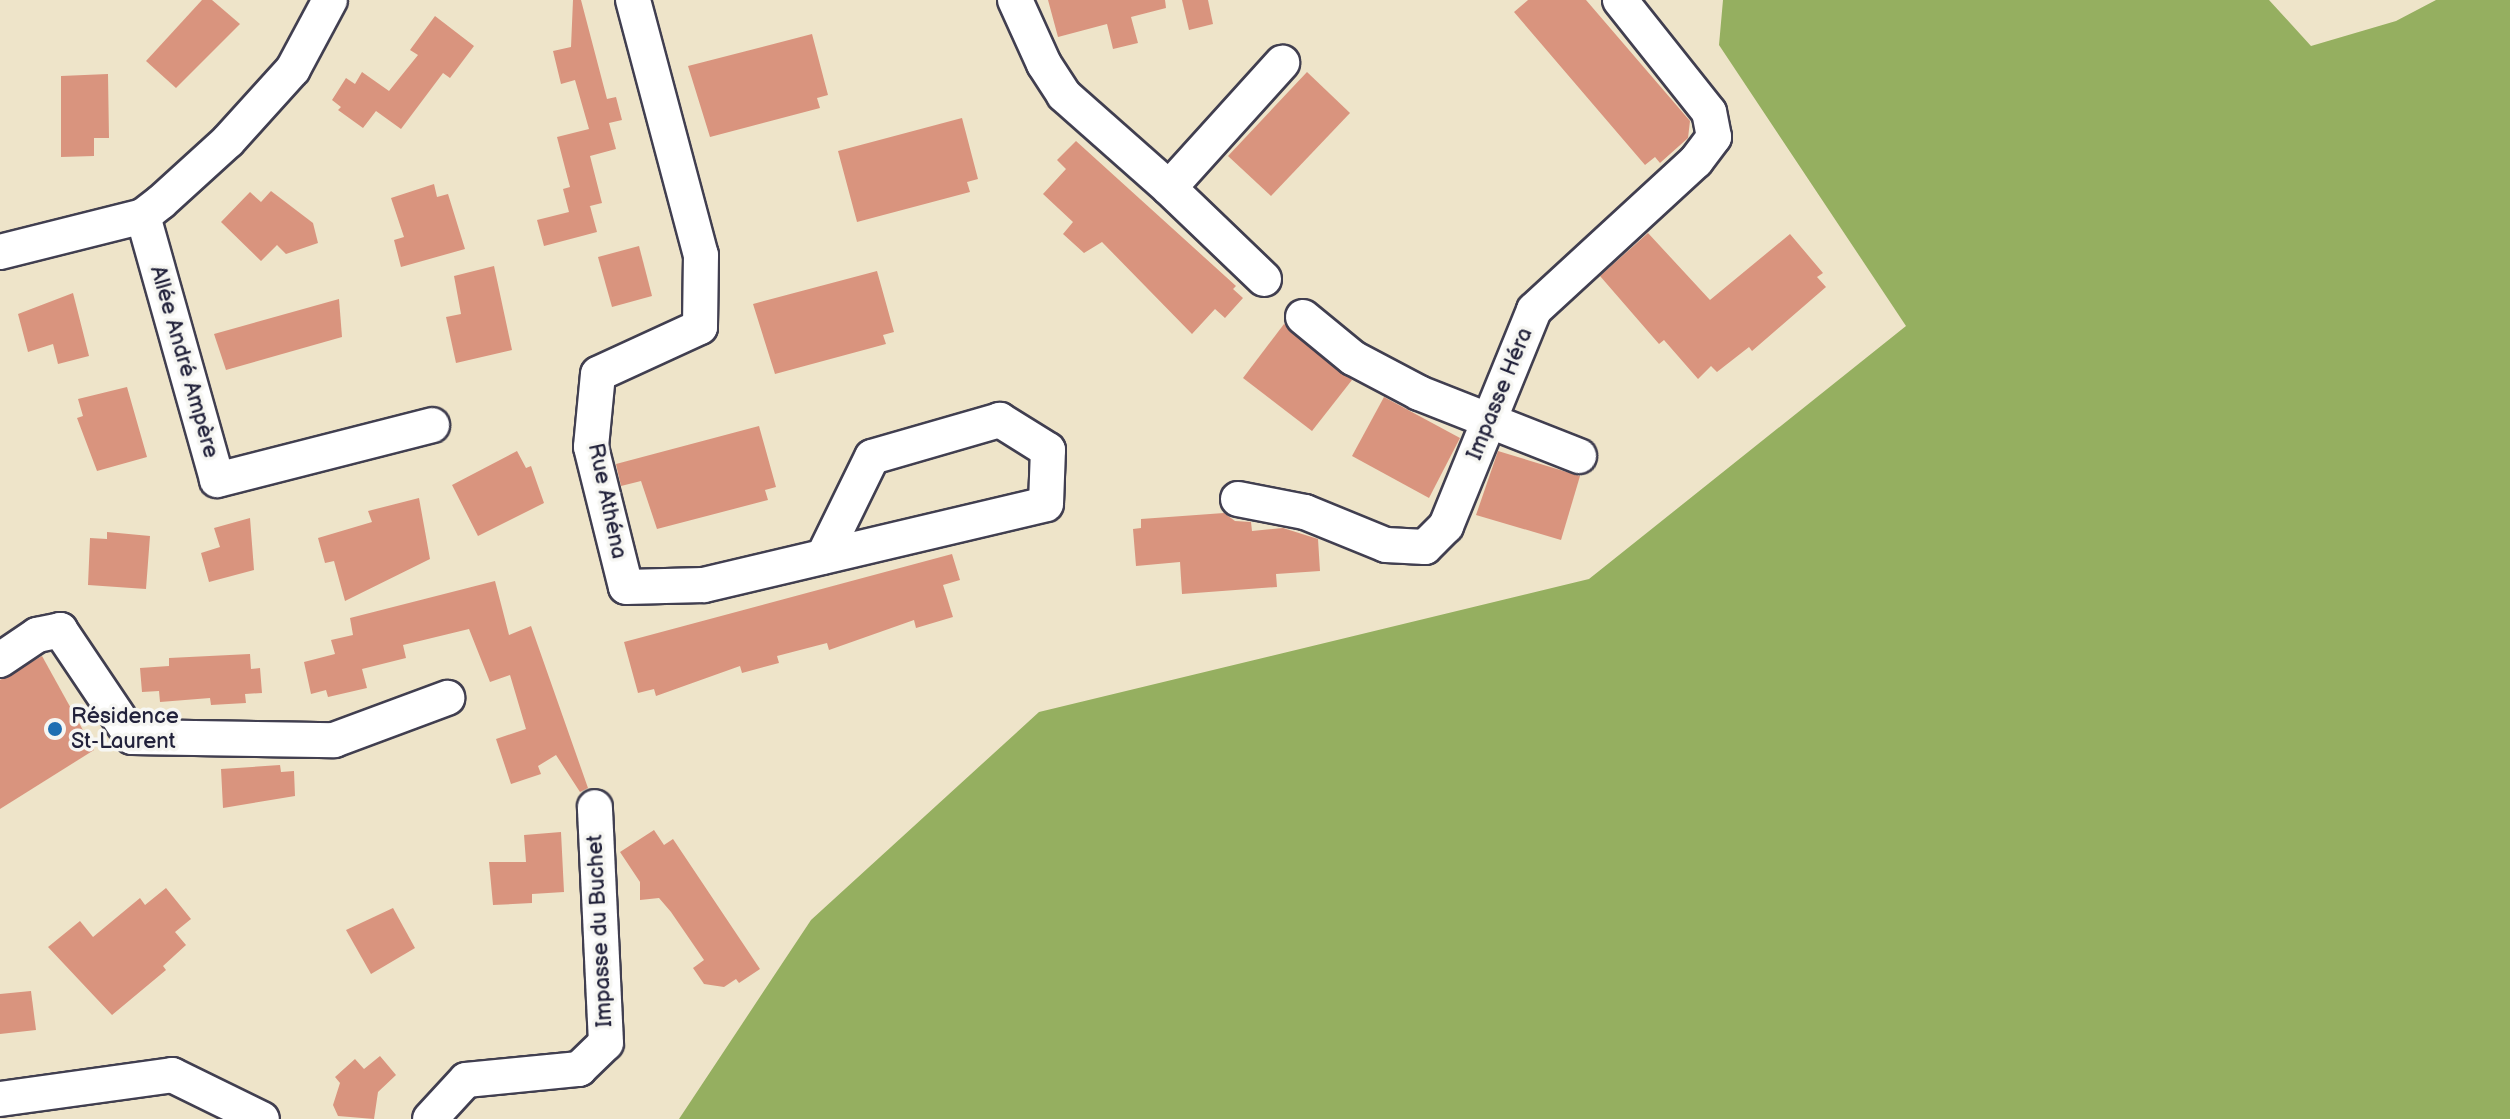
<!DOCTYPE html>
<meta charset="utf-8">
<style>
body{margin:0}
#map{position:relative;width:2510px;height:1119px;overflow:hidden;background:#eee4c9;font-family:"Balsamiq Sans",sans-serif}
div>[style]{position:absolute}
.forest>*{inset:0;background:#95af60}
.building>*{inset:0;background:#d9947e}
.roads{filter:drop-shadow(2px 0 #413f50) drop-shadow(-2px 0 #413f50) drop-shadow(0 2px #413f50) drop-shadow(0 -2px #413f50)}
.minor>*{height:34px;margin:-17px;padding:0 17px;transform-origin:17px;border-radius:17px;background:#fff}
.dots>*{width:22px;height:22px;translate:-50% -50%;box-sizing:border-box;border:4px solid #f6f6f2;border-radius:50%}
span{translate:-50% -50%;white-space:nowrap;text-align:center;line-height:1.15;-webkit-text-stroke:7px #f6f6f2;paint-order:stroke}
.street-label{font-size:22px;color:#22223b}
.poi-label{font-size:22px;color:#22223b}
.left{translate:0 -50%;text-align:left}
</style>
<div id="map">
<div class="forest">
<div style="clip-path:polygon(1723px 0,2269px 0,2311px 46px,2396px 21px,2436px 0,2510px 0,2510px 1119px,679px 1119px,811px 920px,1039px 712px,1589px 579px,1906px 326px,1719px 45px)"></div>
</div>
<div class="building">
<div style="clip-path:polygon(202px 0,212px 0,240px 24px,176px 88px,146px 61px)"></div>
<div style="clip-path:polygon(573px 0,581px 0,607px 99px,616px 97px,622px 120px,609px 123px,616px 149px,590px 156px,602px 203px,582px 208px,590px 206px,597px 232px,544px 246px,537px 220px,569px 212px,563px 189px,570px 187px,557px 137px,589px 129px,575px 80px,561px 84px,553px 51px,571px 47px)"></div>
<div style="clip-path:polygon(1048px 0,1165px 0,1166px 8px,1131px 17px,1138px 43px,1113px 49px,1107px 24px,1058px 37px)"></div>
<div style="clip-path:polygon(1182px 0,1208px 0,1213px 24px,1189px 30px)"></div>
<div style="clip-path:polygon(1528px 0,1586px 0,1690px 121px,1688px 138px,1660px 163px,1655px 157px,1645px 165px,1514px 12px)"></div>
<div style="clip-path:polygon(435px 16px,474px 46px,450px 78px,443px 73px,401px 129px,376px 111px,363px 128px,338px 110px,341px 107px,332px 100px,346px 78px,355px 84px,362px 72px,389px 91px,418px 55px,410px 50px)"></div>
<div style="clip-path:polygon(812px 34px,828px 95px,817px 98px,820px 108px,710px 137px,688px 66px)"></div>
<div style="clip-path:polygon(1307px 72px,1350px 113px,1271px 196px,1228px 156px)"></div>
<div style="clip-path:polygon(108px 74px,109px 138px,94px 138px,94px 156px,61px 157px,61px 76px)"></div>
<div style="clip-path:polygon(962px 118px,978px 179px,967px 182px,970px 192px,857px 222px,838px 151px)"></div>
<div style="clip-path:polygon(1076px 141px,1236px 286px,1233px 289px,1243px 298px,1225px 318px,1215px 309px,1192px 334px,1102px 242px,1084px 253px,1063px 234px,1073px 222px,1043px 194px,1066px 169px,1057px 160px)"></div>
<div style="clip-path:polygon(434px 184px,437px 197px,448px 194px,465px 249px,401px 267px,394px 240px,404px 237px,391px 198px)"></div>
<div style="clip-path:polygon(271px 191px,313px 223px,318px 243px,286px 254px,277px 245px,261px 261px,221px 222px,250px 192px,261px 202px)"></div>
<div style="clip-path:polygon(1648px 233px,1710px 300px,1790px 234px,1823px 273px,1817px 277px,1826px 287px,1752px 351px,1749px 347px,1717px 372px,1711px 366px,1698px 379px,1664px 340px,1659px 344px,1600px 276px)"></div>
<div style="clip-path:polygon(639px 246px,652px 296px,612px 307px,598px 257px)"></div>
<div style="clip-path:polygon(494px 266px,512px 350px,456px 363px,446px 317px,461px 314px,454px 276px)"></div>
<div style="clip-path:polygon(877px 271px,894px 332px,883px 335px,886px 344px,775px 374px,753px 304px)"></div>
<div style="clip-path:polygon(73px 293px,89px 356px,58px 364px,53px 344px,28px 352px,18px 314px)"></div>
<div style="clip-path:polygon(339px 299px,342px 337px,226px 370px,214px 334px)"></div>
<div style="clip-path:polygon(1284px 324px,1352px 380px,1312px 431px,1243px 378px)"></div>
<div style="clip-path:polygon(127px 387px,147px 457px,97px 471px,77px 418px,83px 416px,78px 399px)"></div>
<div style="clip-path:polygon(1384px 397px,1460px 438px,1429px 498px,1352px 456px)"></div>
<div style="clip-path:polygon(759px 426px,776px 487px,765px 490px,768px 500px,657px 529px,641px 481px,621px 486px,616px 464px)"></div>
<div style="clip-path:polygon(517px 451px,526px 468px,531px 466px,544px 503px,478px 536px,452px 485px)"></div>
<div style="clip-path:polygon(1498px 451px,1580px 476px,1561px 540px,1476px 515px)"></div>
<div style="clip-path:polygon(419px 498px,430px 559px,345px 601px,334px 561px,325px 563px,318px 538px,372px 522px,368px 511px)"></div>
<div style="clip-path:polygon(1224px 513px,1235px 521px,1251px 522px,1252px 531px,1283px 528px,1318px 539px,1320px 571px,1276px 574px,1277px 587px,1182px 594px,1180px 562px,1136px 566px,1133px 529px,1141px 528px,1141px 519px)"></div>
<div style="clip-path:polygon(250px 518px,254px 570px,209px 582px,201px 553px,220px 547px,214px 528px)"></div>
<div style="clip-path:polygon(107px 532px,150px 536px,146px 589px,88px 585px,90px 538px,107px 539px)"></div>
<div style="clip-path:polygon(952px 554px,960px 580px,943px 585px,953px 617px,916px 628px,914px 620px,829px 650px,827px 643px,777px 656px,779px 663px,742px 673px,740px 666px,656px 696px,654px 689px,638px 693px,624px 642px)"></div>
<div style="clip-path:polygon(495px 581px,509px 635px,531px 626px,588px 788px,580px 792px,556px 755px,538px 766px,541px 774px,511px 784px,496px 739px,526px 729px,510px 675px,490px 682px,469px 629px,403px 645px,406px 658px,362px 669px,367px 688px,328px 697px,326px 690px,311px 694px,304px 662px,335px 654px,331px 640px,353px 635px,350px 618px)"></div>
<div style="clip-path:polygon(250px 654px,251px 669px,260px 668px,262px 693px,245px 694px,246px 703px,211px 705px,210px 698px,160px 702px,159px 691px,142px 692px,140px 668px,169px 666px,169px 658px)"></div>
<div style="clip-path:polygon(42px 656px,94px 750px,0 809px,0 680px)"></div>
<div style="clip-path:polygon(280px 765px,281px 772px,294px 771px,295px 796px,223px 808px,221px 769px)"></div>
<div style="clip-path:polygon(654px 830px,664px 845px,673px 839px,760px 969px,739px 983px,736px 979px,724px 987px,704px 984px,693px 968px,704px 960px,671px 912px,659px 898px,640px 900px,640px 882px,620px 852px)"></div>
<div style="clip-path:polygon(561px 832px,564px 892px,532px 894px,532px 903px,493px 905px,489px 862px,526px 862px,524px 835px)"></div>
<div style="clip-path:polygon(166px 888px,191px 919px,175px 932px,186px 945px,163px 966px,166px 970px,112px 1015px,48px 947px,80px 921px,93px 937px,140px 898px,145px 905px)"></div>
<div style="clip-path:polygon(393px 908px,415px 948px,371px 974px,346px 930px)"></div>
<div style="clip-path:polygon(31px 991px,36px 1030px,0 1034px,0 994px)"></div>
<div style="clip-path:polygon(380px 1056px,396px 1075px,378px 1092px,374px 1119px,338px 1116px,333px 1105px,340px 1083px,335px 1077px,355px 1059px,364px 1069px)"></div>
</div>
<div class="roads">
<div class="minor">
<div style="left:633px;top:0;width:264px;rotate:75.1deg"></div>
<div style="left:701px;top:255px;width:72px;rotate:90.8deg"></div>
<div style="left:700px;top:327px;width:112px;rotate:155.3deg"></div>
<div style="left:598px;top:374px;width:73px;rotate:95.5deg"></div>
<div style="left:591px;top:447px;width:144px;rotate:76deg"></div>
<div style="left:626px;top:587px;width:78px;rotate:-1.5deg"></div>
<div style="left:704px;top:585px;width:351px;rotate:-13.3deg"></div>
<div style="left:1046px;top:504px;width:54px;rotate:-87.9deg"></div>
<div style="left:1048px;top:450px;width:57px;rotate:-148deg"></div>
<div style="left:1000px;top:420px;width:133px;rotate:163.9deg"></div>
<div style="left:872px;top:457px;width:111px;rotate:116.1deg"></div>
<div style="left:1015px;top:0;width:70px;rotate:65.6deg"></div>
<div style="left:1044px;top:64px;width:37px;rotate:57deg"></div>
<div style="left:1064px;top:95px;width:140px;rotate:41.5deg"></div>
<div style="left:143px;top:216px;width:274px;rotate:74.3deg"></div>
<div style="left:217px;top:480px;width:222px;rotate:-14.3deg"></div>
<div style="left:0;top:252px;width:147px;rotate:-14.1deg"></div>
<div style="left:143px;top:216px;width:23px;rotate:-38deg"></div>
<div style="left:161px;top:202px;width:91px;rotate:-42.3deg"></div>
<div style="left:228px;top:141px;width:97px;rotate:-47.9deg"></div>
<div style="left:293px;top:69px;width:78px;rotate:-61.8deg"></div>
<div style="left:1264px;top:279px;width:132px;rotate:-136.2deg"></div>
<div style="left:1169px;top:188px;width:169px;rotate:-47.9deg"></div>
<div style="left:1303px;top:317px;width:65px;rotate:39.4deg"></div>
<div style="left:1353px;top:358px;width:75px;rotate:27.9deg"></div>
<div style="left:1419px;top:393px;width:172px;rotate:21.5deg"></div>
<div style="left:1238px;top:499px;width:68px;rotate:11deg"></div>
<div style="left:1305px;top:512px;width:87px;rotate:22.2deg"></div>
<div style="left:1386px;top:545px;width:39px;rotate:3deg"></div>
<div style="left:1425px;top:547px;width:30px;rotate:-45deg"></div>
<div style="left:1446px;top:526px;width:233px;rotate:-67.8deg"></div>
<div style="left:1534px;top:310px;width:220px;rotate:-42.6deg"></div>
<div style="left:1696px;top:161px;width:30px;rotate:-53deg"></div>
<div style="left:1714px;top:137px;width:25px;rotate:-101deg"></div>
<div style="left:1709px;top:112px;width:143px;rotate:-128.5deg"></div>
<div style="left:0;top:660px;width:45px;rotate:-34deg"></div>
<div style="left:37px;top:635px;width:24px;rotate:-12deg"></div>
<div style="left:60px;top:630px;width:129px;rotate:56.1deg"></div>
<div style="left:132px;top:737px;width:202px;rotate:0.9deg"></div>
<div style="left:334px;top:740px;width:121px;rotate:-20.4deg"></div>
<div style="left:0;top:1099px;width:174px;rotate:-7.9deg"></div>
<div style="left:172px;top:1075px;width:100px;rotate:26.1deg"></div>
<div style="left:430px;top:1119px;width:53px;rotate:-47.3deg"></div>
<div style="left:466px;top:1080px;width:114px;rotate:-5.6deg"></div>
<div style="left:579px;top:1069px;width:37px;rotate:-44deg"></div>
<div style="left:606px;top:1043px;width:236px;rotate:-92.7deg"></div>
</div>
</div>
<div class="dots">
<div style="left:55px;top:729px;background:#1f6fb2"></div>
</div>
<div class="street-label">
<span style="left:184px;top:362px;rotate:74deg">Allée André Ampère</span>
<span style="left:1500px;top:394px;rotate:-68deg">Impasse Héra</span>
<span style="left:607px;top:501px;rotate:78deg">Rue Athéna</span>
<span style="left:600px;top:931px;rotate:-93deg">Impasse du Buchet</span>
</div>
<div class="poi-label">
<span class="left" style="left:71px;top:729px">Résidence<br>St-Laurent</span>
</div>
</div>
